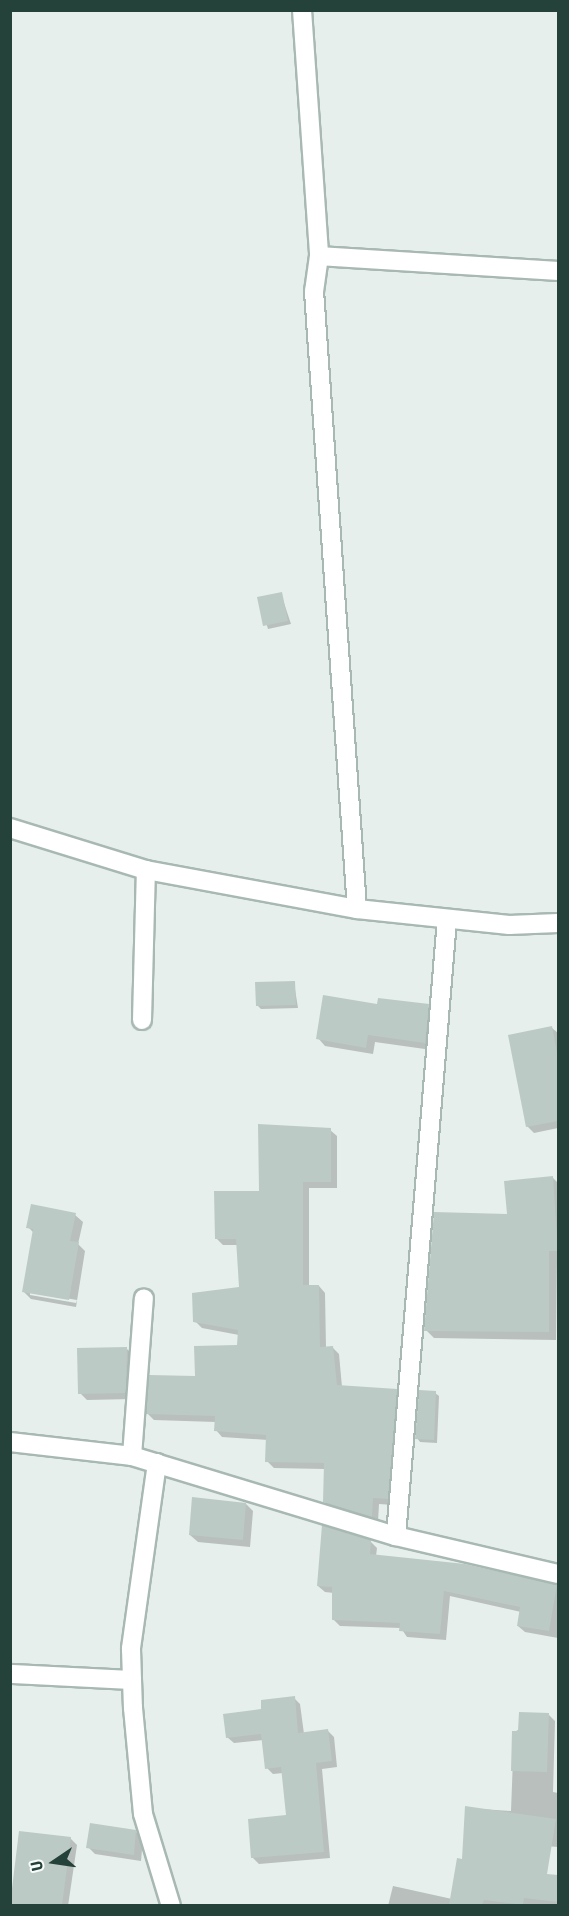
<!DOCTYPE html>
<style>
body{margin:0}
#map{position:relative;width:569px;height:1916px;overflow:hidden;background:#e6efeb;font-family:"Asap Condensed",sans-serif}
div>[style]{position:absolute}
.shadow>*{inset:0;background:#0003}
.building>*{inset:0;background:#bbcac4}
.roads{filter:drop-shadow(2px 0 #a8b8b2) drop-shadow(-2px 0 #a8b8b2) drop-shadow(0 2px #a8b8b2) drop-shadow(0 -2px #a8b8b2)}
.street>*{height:18px;margin:-9px;padding:0 9px;transform-origin:9px;border-radius:9px;background:#fff}
span{translate:-50% -50%;white-space:nowrap;text-align:center;line-height:1.15;-webkit-text-stroke:4.5px #f7fbf9;paint-order:stroke}
.frame{position:absolute;inset:0;border:12px solid #24423a;pointer-events:none}
.north{position:absolute;left:24px;top:1832px;width:60px;height:60px;-webkit-text-stroke:4px #f7fbf9;paint-order:stroke;rotate:257deg;font-size:16px;font-weight:700;line-height:24px;text-align:center;color:#24423a}
.north::after{content:'';display:block;margin:auto;width:21px;height:27px;background:#24423a;clip-path:polygon(50% 0,100% 100%,50% 72%,0 100%)}
</style>
<div id="map">
<div class="shadow">
<div style="clip-path:polygon(281px 594px,291px 624px,268px 629px,259px 598px)"></div>
<div style="clip-path:polygon(294px 983px,298px 1008px,261px 1009px,257px 1005px)"></div>
<div style="clip-path:polygon(379px 1006px,428px 1006px,435px 1013px,432px 1050px,375px 1042px,373px 1054px,325px 1046px,318px 1038px)"></div>
<div style="clip-path:polygon(552px 1028px,558px 1033px,558px 1128px,534px 1133px,527px 1126px)"></div>
<div style="clip-path:polygon(330px 1130px,337px 1136px,337px 1188px,309px 1188px,309px 1287px,319px 1286px,325px 1293px,326px 1348px,332px 1347px,339px 1354px,342px 1387px,396px 1390px,403px 1397px,394px 1505px,379px 1504px,378px 1522px,331px 1508px,324px 1501px,325px 1469px,274px 1468px,267px 1461px,268px 1440px,222px 1437px,216px 1430px,216px 1422px,154px 1420px,148px 1414px,238px 1347px,239px 1335px,202px 1328px,195px 1321px,240px 1289px,238px 1245px,223px 1245px,216px 1238px)"></div>
<div style="clip-path:polygon(553px 1178px,558px 1183px,556px 1340px,434px 1338px,426px 1330px)"></div>
<div style="clip-path:polygon(evenodd,75px 1215px,83px 1222px,78px 1244px,85px 1251px,76px 1307px,31px 1299px,24px 1292px,34px 1233px,28px 1227px,75px 1215px,30px 1292px,77px 1300px,76px 1303px,30px 1295px,30px 1292px)"></div>
<div style="clip-path:polygon(127px 1349px,134px 1356px,132px 1399px,87px 1400px,80px 1393px)"></div>
<div style="clip-path:polygon(435px 1393px,439px 1396px,437px 1443px,420px 1442px,417px 1438px)"></div>
<div style="clip-path:polygon(246px 1504px,253px 1511px,250px 1547px,198px 1542px,190px 1535px)"></div>
<div style="clip-path:polygon(370px 1541px,377px 1548px,376px 1556px,465px 1565px,558px 1584px,558px 1638px,525px 1632px,518px 1626px,521px 1612px,450px 1596px,446px 1640px,407px 1637px,401px 1628px,340px 1626px,333px 1619px,334px 1593px,325px 1592px,318px 1586px)"></div>
<div style="clip-path:polygon(294px 1698px,300px 1704px,304px 1734px,328px 1731px,334px 1737px,337px 1767px,322px 1769px,330px 1858px,259px 1864px,252px 1857px,288px 1817px,283px 1773px,273px 1774px,267px 1768px,263px 1740px,234px 1743px,227px 1737px,263px 1710px)"></div>
<div style="clip-path:polygon(549px 1715px,555px 1721px,553px 1792px,558px 1793px,558px 1847px,494px 1842px,490px 1866px,558px 1880px,558px 1906px,388px 1906px,393px 1886px,452px 1899px,463px 1861px,467px 1808px,511px 1811px,514px 1732px)"></div>
<div style="clip-path:polygon(135px 1831px,143px 1838px,141px 1861px,95px 1854px,88px 1847px)"></div>
<div style="clip-path:polygon(70px 1838px,77px 1845px,68px 1906px,10px 1906px,10px 1897px)"></div>
</div>
<div class="building">
<div style="clip-path:polygon(282px 592px,288px 621px,263px 626px,257px 597px)"></div>
<div style="clip-path:polygon(295px 981px,296px 1005px,256px 1006px,255px 982px)"></div>
<div style="clip-path:polygon(323px 995px,377px 1004px,378px 998px,429px 1004px,425px 1043px,368px 1035px,366px 1048px,316px 1039px)"></div>
<div style="clip-path:polygon(552px 1026px,558px 1058px,558px 1121px,526px 1127px,508px 1035px)"></div>
<div style="clip-path:polygon(258px 1124px,331px 1128px,331px 1182px,303px 1182px,303px 1285px,319px 1285px,320px 1347px,333px 1346px,337px 1385px,397px 1389px,388px 1499px,373px 1498px,372px 1517px,323px 1502px,324px 1463px,265px 1462px,266px 1435px,214px 1431px,215px 1416px,146px 1414px,149px 1375px,195px 1376px,194px 1346px,237px 1345px,238px 1330px,193px 1322px,192px 1293px,239px 1287px,236px 1239px,215px 1239px,214px 1191px,259px 1191px)"></div>
<div style="clip-path:polygon(553px 1176px,558px 1251px,549px 1251px,549px 1332px,424px 1331px,434px 1212px,507px 1214px,504px 1181px)"></div>
<div style="clip-path:polygon(31px 1204px,76px 1213px,70px 1241px,79px 1242px,69px 1300px,22px 1292px,33px 1229px,26px 1228px)"></div>
<div style="clip-path:polygon(127px 1347px,126px 1393px,78px 1394px,77px 1348px)"></div>
<div style="clip-path:polygon(419px 1390px,436px 1391px,434px 1440px,415px 1439px)"></div>
<div style="clip-path:polygon(192px 1497px,246px 1503px,243px 1540px,189px 1535px)"></div>
<div style="clip-path:polygon(322px 1525px,371px 1540px,370px 1554px,465px 1564px,557px 1585px,549px 1631px,517px 1626px,520px 1607px,444px 1591px,440px 1634px,399px 1631px,400px 1623px,332px 1620px,332px 1587px,317px 1586px)"></div>
<div style="clip-path:polygon(295px 1696px,298px 1733px,328px 1729px,332px 1761px,316px 1763px,324px 1852px,251px 1858px,248px 1819px,286px 1815px,281px 1767px,265px 1769px,261px 1734px,226px 1738px,223px 1714px,261px 1709px,261px 1700px)"></div>
<div style="clip-path:polygon(519px 1712px,549px 1713px,547px 1772px,511px 1771px,512px 1731px,518px 1731px)"></div>
<div style="clip-path:polygon(465px 1806px,556px 1819px,547px 1874px,558px 1875px,558px 1902px,524px 1898px,523px 1905px,484px 1900px,482px 1905px,449px 1905px,457px 1858px,462px 1859px)"></div>
<div style="clip-path:polygon(90px 1823px,136px 1830px,134px 1855px,86px 1848px)"></div>
<div style="clip-path:polygon(19px 1831px,71px 1837px,62px 1905px,10px 1905px)"></div>
</div>
<div class="roads">
<div class="street">
<div style="left:302px;top:10px;width:247px;rotate:86deg"></div>
<div style="left:319px;top:256px;width:35px;rotate:98deg"></div>
<div style="left:314px;top:291px;width:619px;rotate:86.02deg"></div>
<div style="left:319px;top:256px;width:239px;rotate:3.6deg"></div>
<div style="left:10px;top:828px;width:142px;rotate:17.2deg"></div>
<div style="left:146px;top:870px;width:215px;rotate:10.5deg"></div>
<div style="left:357px;top:909px;width:153px;rotate:6deg"></div>
<div style="left:509px;top:925px;width:49px;rotate:-2.3deg"></div>
<div style="left:142px;top:1020px;width:150px;rotate:-88.5deg"></div>
<div style="left:10px;top:1442px;width:123px;rotate:6.5deg"></div>
<div style="left:132px;top:1456px;width:276px;rotate:16.9deg"></div>
<div style="left:396px;top:1536px;width:166px;rotate:13.2deg"></div>
<div style="left:132px;top:1456px;width:158px;rotate:-85.7deg"></div>
<div style="left:157px;top:1463px;width:188px;rotate:98deg"></div>
<div style="left:131px;top:1649px;width:59px;rotate:88.1deg"></div>
<div style="left:133px;top:1708px;width:106px;rotate:84.6deg"></div>
<div style="left:143px;top:1814px;width:96px;rotate:73.1deg"></div>
<div style="left:396px;top:1536px;width:619px;rotate:-85.27deg"></div>
<div style="left:12px;top:1674px;width:120px;rotate:2.9deg"></div>
</div>
</div>
<div class="frame"></div>
<div class="north">U</div>
</div>
